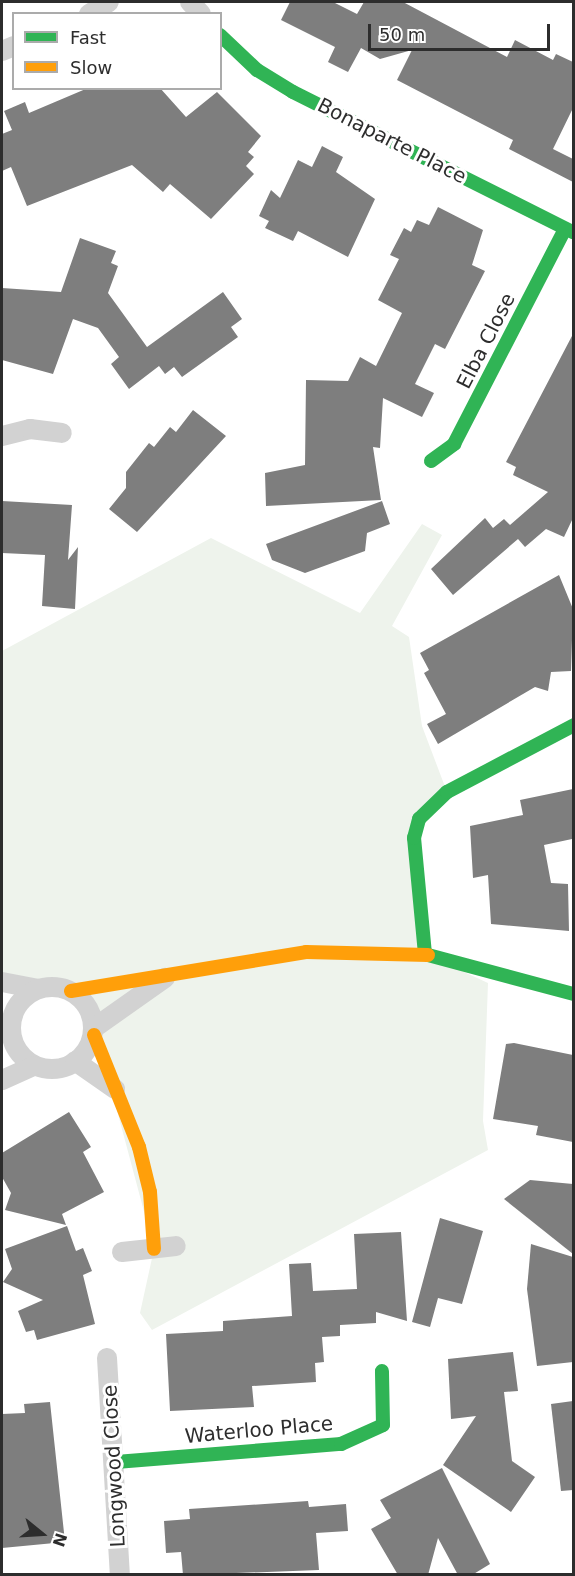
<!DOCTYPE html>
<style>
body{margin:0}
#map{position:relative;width:575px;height:1576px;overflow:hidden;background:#fff;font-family:"DejaVu Sans",sans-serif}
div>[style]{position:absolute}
.green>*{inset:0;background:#eef3ec}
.building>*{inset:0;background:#7e7e7e}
.street>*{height:20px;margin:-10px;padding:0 10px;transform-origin:10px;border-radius:10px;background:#d2d2d2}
.street>.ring{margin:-10px;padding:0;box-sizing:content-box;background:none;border:20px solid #d2d2d2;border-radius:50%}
.fast>*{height:14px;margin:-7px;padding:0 7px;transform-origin:7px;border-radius:7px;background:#30b455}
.slow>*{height:14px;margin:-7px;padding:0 7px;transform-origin:7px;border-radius:7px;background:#ff9f0a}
span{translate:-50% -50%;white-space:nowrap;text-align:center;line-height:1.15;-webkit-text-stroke:6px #fff;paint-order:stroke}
.street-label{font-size:20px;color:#2d2d2d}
.frame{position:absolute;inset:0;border:3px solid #2d2d2d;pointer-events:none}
.legend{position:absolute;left:12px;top:12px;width:210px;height:78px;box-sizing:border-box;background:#fff;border:2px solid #ababab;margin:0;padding:8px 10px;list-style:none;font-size:18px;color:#2d2d2d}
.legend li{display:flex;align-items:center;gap:12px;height:30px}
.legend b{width:30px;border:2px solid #ababab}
.north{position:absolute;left:12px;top:1504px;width:60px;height:60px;-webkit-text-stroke:4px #fff;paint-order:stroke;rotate:108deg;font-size:16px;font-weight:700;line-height:24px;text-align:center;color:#2d2d2d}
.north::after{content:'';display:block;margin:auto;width:21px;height:27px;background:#2d2d2d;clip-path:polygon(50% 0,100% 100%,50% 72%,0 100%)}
.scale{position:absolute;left:368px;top:24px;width:182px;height:27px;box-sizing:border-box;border:3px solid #2d2d2d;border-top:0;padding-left:8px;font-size:18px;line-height:21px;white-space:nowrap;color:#2d2d2d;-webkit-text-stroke:4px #fff;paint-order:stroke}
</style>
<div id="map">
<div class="green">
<div style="clip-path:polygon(422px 524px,442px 535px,392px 626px,409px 637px,422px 726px,447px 792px,419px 819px,425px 954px,488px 983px,483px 1121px,488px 1150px,152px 1330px,140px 1313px,154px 1249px,91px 1013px,70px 991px,2px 982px,2px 651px,211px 538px,360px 613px)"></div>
</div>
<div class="building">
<div style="clip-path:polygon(290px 2px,333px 2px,357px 14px,364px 2px,403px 2px,507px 57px,515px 40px,553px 60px,556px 54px,573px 62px,573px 108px,553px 149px,573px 159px,573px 182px,509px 149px,513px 140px,397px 80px,412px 50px,380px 59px,361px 48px,348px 72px,328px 62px,335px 47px,281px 20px)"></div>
<div style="clip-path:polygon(88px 88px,160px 88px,186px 117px,217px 92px,261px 136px,248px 152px,254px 157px,246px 166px,254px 174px,211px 219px,170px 184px,163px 192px,132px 165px,27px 206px,11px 167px,2px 171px,2px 134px,12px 130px,4px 111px,25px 102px,29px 113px)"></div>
<div style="clip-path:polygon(322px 146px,343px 157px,336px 172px,375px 199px,348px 257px,298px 231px,293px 241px,265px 228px,269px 221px,259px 216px,271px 190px,280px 198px,298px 160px,312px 167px)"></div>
<div style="clip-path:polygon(438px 207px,483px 230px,472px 265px,485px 271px,445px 349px,435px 344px,415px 384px,434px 393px,422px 417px,383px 398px,380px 448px,373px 447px,381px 500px,266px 506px,265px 473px,305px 465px,306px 380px,348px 381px,360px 357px,376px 366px,402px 313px,378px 300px,399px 259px,390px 255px,404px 228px,411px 232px,417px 220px,429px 225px)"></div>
<div style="clip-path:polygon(80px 238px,116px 251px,111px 263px,118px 266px,108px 293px,147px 347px,223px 292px,242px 319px,231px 327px,238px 337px,182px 377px,174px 367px,165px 374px,159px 366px,129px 389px,111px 364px,119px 357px,98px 328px,73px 319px,53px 374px,2px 360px,2px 288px,61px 292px)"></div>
<div style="clip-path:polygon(573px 334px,573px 518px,564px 537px,546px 529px,525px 547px,518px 539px,453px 595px,431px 569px,485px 518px,493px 528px,504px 519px,510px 525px,548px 492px,513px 475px,516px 467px,506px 462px)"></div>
<div style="clip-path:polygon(193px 410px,226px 436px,137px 532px,109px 509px,126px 488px,126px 472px,149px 443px,154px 447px,170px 427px,176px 432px)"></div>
<div style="clip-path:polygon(2px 501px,72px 505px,68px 560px,78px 547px,75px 609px,42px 606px,45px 555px,2px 553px)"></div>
<div style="clip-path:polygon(382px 501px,390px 524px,367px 533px,365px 551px,305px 573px,272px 560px,266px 544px)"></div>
<div style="clip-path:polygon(559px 575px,573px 609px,571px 671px,551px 672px,548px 691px,535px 687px,438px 744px,427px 724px,446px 714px,424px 673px,429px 670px,420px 653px)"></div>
<div style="clip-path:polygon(573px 789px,572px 839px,544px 845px,551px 883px,568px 884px,569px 931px,491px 924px,488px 875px,473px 878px,470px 826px,523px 815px,520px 800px)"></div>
<div style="clip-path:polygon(514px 1043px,573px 1055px,573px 1142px,536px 1135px,538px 1126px,493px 1119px,506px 1044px)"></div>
<div style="clip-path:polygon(69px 1112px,91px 1147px,83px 1152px,104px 1192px,62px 1214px,66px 1225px,5px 1210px,11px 1193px,2px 1177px,2px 1153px)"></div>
<div style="clip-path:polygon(530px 1180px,573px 1184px,573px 1254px,504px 1199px)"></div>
<div style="clip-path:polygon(440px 1218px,483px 1231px,462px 1304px,438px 1298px,430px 1327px,412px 1322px)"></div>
<div style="clip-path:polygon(67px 1226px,76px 1251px,83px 1248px,92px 1271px,83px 1275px,95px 1324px,37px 1340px,34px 1330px,26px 1332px,18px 1311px,43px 1300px,3px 1282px,12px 1269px,5px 1249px)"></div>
<div style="clip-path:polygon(401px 1232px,407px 1321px,376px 1312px,376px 1323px,340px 1325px,340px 1336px,322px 1337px,324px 1362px,315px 1363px,316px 1382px,252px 1386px,254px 1407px,170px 1411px,166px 1334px,223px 1331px,223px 1321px,292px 1316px,289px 1264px,311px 1263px,313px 1291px,357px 1289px,354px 1234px)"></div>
<div style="clip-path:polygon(531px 1244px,573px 1257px,573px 1362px,537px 1366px,527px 1289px)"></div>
<div style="clip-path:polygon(513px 1352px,518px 1391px,504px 1392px,512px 1461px,535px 1477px,511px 1512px,443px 1465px,476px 1416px,451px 1419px,448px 1359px)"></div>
<div style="clip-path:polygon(573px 1401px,573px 1490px,561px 1491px,551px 1404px)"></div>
<div style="clip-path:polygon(50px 1402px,65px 1542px,2px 1548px,2px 1414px,25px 1413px,24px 1404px)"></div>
<div style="clip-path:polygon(442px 1468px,490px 1564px,472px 1575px,458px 1575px,438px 1538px,428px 1575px,398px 1575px,371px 1529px,391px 1518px,380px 1500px)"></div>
<div style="clip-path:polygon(308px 1501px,309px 1507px,346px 1504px,348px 1531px,316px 1533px,319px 1570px,183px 1575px,181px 1552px,166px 1553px,164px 1521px,190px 1519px,189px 1509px)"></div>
</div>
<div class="street">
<div style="left:190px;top:2px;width:16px;rotate:47deg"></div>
<div style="left:89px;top:14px;width:23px;rotate:-31deg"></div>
<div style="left:2px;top:51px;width:13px;rotate:-23deg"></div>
<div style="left:2px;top:436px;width:29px;rotate:-14deg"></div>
<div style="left:30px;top:429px;width:32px;rotate:7deg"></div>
<div style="left:2px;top:982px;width:36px;rotate:11deg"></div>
<div class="ring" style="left:11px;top:987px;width:62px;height:62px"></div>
<div style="left:94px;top:1028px;width:87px;rotate:-35.2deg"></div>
<div style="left:75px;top:1061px;width:49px;rotate:35deg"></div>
<div style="left:2px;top:1080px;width:34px;rotate:-24deg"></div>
<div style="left:122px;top:1252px;width:54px;rotate:-6.3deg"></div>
<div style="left:107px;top:1358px;width:216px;rotate:86.6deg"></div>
</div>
<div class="fast">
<div style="left:220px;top:35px;width:51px;rotate:43.4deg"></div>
<div style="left:257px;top:70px;width:42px;rotate:31.4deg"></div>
<div style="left:293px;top:92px;width:314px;rotate:26.6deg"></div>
<div style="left:431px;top:461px;width:29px;rotate:-36deg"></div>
<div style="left:454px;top:444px;width:242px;rotate:-62.7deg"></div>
<div style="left:425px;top:954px;width:117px;rotate:-95.4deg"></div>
<div style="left:414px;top:838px;width:20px;rotate:-75deg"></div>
<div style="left:419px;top:819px;width:39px;rotate:-44deg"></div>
<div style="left:447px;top:792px;width:144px;rotate:-27.8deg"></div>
<div style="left:428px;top:955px;width:151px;rotate:15deg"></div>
<div style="left:116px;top:1462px;width:226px;rotate:-4.6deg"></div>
<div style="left:341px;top:1444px;width:46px;rotate:-24.3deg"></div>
<div style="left:383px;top:1425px;width:54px;rotate:-91.1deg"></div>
</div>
<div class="slow">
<div style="left:71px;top:991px;width:238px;rotate:-9.4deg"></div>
<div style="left:306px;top:952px;width:122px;rotate:1.4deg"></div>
<div style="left:94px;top:1035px;width:121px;rotate:68.1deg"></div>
<div style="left:139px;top:1147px;width:46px;rotate:76.3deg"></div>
<div style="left:150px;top:1192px;width:57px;rotate:86deg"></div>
</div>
<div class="street-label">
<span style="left:392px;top:141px;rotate:27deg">Bonaparte Place</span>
<span style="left:486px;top:341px;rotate:-63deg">Elba Close</span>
<span style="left:259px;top:1430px;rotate:-5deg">Waterloo Place</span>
<span style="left:114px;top:1466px;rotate:-93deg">Longwood Close</span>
</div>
<div class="frame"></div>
<ul class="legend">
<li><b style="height:8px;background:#30b455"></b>Fast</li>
<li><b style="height:8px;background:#ff9f0a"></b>Slow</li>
</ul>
<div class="north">N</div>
<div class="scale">50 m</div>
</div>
